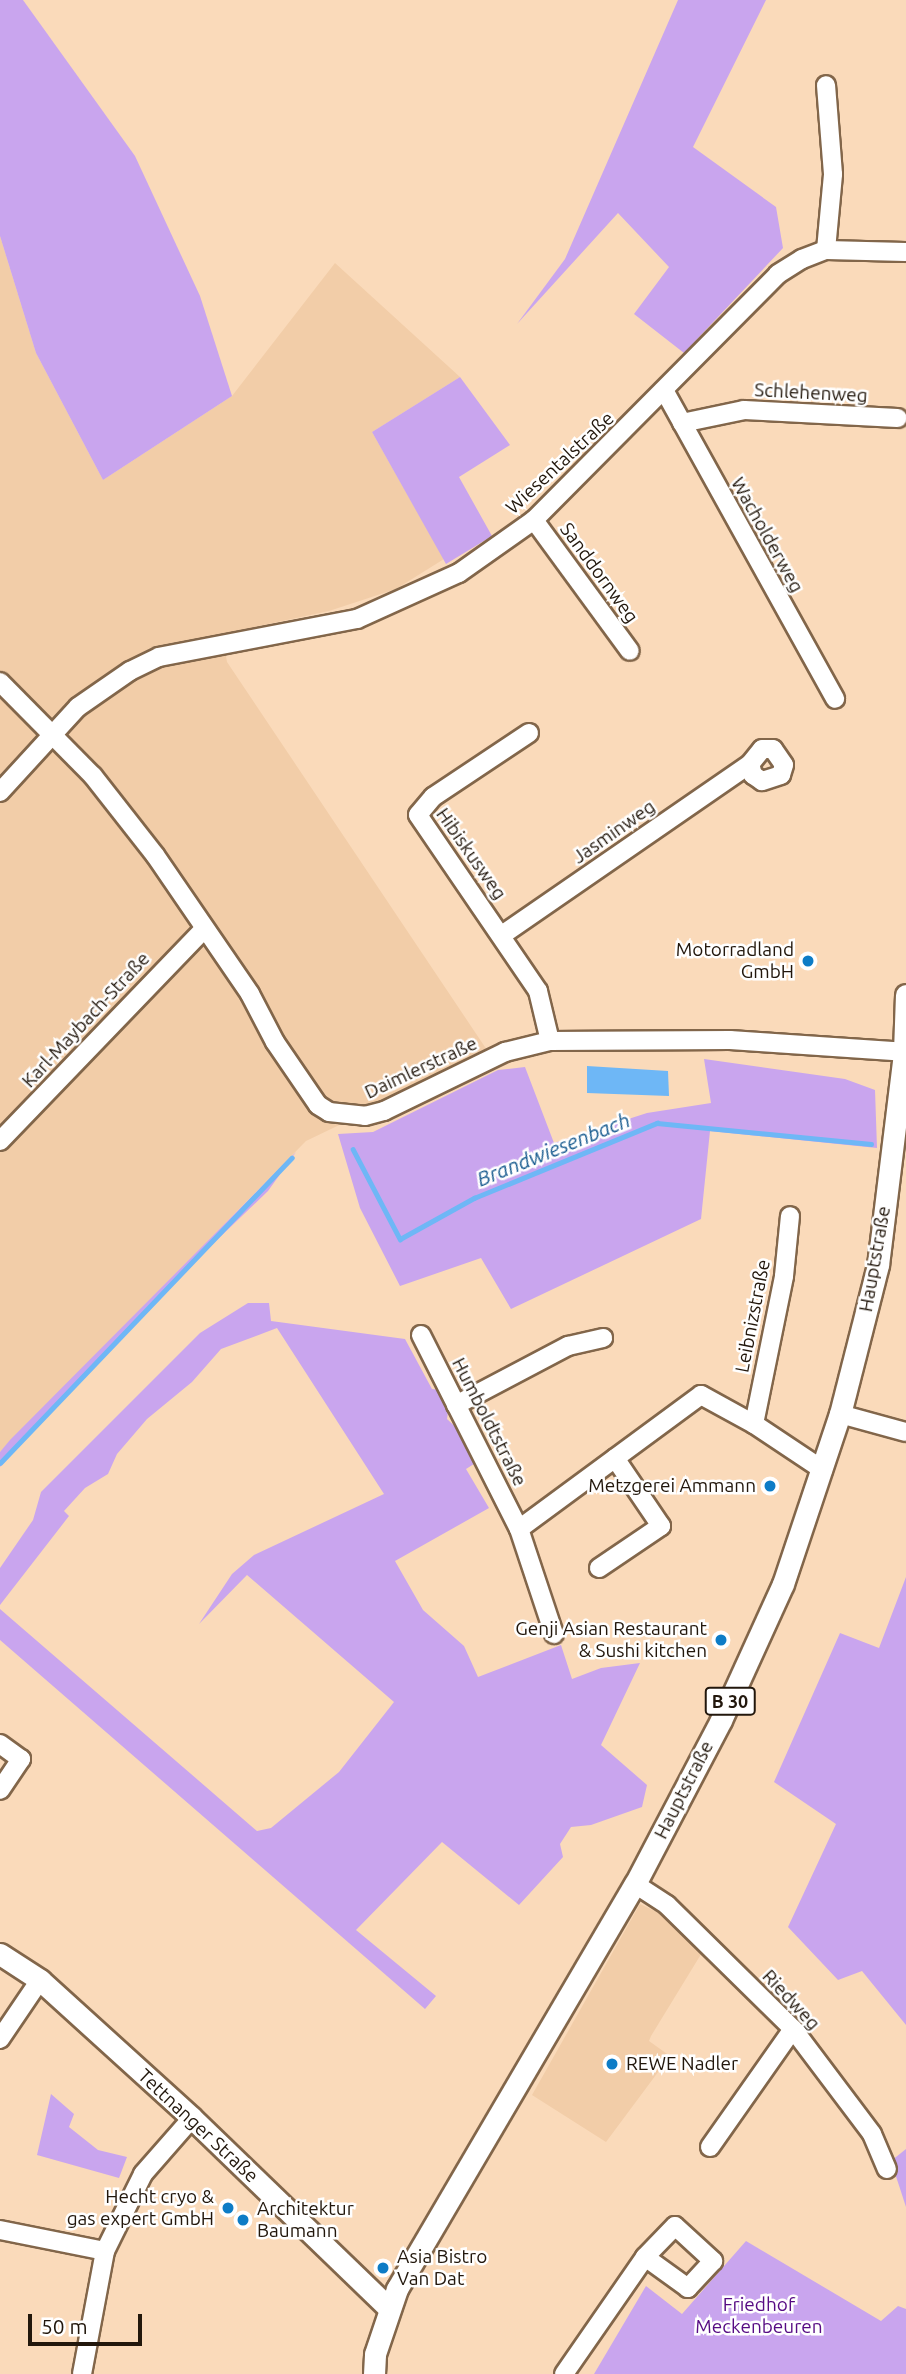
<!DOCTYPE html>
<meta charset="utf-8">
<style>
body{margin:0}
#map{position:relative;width:906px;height:2374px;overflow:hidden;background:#fadaba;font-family:Ubuntu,sans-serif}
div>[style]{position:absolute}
.built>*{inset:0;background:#f2cda8}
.green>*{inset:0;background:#c9a5ee}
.water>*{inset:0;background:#6eb7f6}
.stream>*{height:4.5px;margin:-2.25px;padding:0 2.25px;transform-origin:2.25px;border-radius:2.25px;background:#6eb7f6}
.roads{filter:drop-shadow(2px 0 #82664a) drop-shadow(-2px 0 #82664a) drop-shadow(0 2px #82664a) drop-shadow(0 -2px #82664a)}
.minor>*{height:18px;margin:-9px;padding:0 9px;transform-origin:9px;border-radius:9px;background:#fff}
.major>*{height:21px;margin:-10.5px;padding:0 10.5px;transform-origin:10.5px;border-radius:10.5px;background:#fff}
.dots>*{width:19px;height:19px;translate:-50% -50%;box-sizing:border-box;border:4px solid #fff;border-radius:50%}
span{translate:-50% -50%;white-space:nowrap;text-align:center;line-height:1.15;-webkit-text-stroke:5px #fff;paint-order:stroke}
.shield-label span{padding:2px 5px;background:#fff;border:2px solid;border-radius:5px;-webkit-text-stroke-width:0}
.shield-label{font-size:18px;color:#22170c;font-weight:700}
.street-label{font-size:19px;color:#22170c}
.poi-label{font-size:19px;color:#22170c}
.right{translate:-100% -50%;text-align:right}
.left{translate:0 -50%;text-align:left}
.park-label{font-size:19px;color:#560b83}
.water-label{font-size:21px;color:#185b8f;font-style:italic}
.scale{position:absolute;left:28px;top:2314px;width:114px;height:32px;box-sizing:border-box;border:4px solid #22170c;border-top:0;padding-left:9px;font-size:21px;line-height:24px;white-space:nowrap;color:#22170c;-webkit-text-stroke:5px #fff;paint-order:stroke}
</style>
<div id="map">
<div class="built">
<div style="clip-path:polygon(0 236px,36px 353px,103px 480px,232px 396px,335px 263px,460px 377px,372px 432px,444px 559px,396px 589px,329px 611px,222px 634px,227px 662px,489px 1053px,306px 1141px,0 1452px)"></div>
<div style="clip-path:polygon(640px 1904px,668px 1917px,703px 1951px,651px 2036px,649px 2041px,670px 2056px,606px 2142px,532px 2095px)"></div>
</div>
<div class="green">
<div style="clip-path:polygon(0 0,23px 0,135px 156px,200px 296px,232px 396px,103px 480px,36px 353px,0 236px)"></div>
<div style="clip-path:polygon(678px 0,766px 0,693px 147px,776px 207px,783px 248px,684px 353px,634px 314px,669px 267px,618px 213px,517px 324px,565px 259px)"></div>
<div style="clip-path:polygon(460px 377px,510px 445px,459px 477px,492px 536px,446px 564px,372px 432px)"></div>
<div style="clip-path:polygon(704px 1059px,845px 1079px,875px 1090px,877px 1148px,710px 1131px,701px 1219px,511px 1309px,481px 1258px,400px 1286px,360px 1208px,338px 1134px,373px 1132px,498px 1070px,525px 1067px,554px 1143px,647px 1113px,711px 1103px)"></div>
<div style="clip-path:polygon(296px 1152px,268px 1191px,148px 1306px,0 1467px,0 1452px,10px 1440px)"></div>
<div style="clip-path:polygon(248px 1303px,269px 1303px,271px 1321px,405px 1339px,432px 1389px,440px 1390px,449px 1405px,447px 1419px,463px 1434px,477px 1462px,466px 1469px,489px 1508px,395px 1561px,423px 1610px,464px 1646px,478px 1677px,561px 1645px,572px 1679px,601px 1668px,640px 1663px,601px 1745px,647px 1785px,642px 1807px,591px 1825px,571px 1827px,560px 1844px,563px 1857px,519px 1905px,442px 1842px,356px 1930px,436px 1996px,425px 2009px,0 1640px,0 1609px,257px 1831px,271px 1828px,339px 1772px,394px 1702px,247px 1575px,199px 1624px,232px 1574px,254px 1555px,384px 1494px,277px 1328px,221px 1349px,192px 1382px,147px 1419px,117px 1454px,108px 1474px,85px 1488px,64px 1511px,69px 1516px,0 1605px,0 1568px,33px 1520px,41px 1492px,200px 1333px)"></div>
<div style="clip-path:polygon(906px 1577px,906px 2025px,862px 1971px,838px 1980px,788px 1927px,836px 1824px,774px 1782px,840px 1633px,879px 1648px)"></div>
<div style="clip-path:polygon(51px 2094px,74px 2114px,69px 2127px,98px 2150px,127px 2157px,119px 2178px,37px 2155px)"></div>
<div style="clip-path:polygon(906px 2149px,906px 2207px,891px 2161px)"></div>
<div style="clip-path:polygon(746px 2241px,881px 2321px,898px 2306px,906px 2309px,906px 2374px,594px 2374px,646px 2286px,682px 2314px)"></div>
</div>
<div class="water">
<div style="clip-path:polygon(587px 1066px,668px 1071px,669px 1096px,587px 1093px)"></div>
</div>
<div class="stream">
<div style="left:353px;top:1149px;width:102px;rotate:62.4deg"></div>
<div style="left:400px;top:1239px;width:85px;rotate:-29deg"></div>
<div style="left:474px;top:1198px;width:198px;rotate:-22.3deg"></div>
<div style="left:657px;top:1123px;width:215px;rotate:5.6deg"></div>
<div style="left:0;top:1463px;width:422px;rotate:-46.3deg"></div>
</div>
<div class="roads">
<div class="minor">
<div style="left:826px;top:250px;width:76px;rotate:-84.7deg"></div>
<div style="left:833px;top:174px;width:89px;rotate:-94.5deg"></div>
<div style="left:664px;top:390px;width:353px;rotate:61deg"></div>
<div style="left:682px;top:423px;width:63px;rotate:-11.8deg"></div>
<div style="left:744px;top:410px;width:154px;rotate:3deg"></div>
<div style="left:534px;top:520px;width:162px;rotate:53.8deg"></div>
<div style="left:0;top:682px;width:132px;rotate:45.3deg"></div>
<div style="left:93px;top:776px;width:100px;rotate:51.9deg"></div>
<div style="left:155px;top:855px;width:168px;rotate:55.6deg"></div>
<div style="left:250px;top:994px;width:54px;rotate:62.5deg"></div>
<div style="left:275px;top:1042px;width:76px;rotate:55.7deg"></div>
<div style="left:318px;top:1105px;width:13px;rotate:32deg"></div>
<div style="left:329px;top:1112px;width:36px;rotate:6deg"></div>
<div style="left:365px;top:1116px;width:20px;rotate:-15deg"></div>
<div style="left:384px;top:1111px;width:135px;rotate:-26deg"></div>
<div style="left:505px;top:1052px;width:46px;rotate:-13.7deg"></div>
<div style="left:550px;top:1041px;width:180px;rotate:-0.3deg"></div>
<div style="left:730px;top:1040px;width:174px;rotate:3.9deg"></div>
<div style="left:529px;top:733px;width:115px;rotate:146.3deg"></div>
<div style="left:433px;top:797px;width:23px;rotate:130deg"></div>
<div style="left:418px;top:815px;width:213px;rotate:55.7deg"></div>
<div style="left:538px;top:991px;width:51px;rotate:76.5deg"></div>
<div style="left:0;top:792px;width:115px;rotate:-47.5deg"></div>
<div style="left:78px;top:707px;width:63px;rotate:-34.7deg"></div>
<div style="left:130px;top:671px;width:32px;rotate:-26deg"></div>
<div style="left:159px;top:657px;width:202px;rotate:-10.9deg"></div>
<div style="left:357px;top:619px;width:112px;rotate:-24.3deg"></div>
<div style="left:459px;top:573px;width:92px;rotate:-35.2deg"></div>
<div style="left:534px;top:520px;width:346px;rotate:-45.2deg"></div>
<div style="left:778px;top:274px;width:28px;rotate:-32deg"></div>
<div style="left:802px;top:259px;width:26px;rotate:-21deg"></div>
<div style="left:826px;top:250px;width:80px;rotate:1.4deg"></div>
<div style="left:502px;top:935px;width:301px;rotate:-34.6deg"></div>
<div style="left:750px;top:764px;width:19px;rotate:-51deg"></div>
<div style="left:762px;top:749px;width:11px"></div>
<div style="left:773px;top:749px;width:19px;rotate:55deg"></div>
<div style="left:784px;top:765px;width:10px;rotate:107deg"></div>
<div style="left:781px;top:775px;width:20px;rotate:162deg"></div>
<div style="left:762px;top:781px;width:11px;rotate:-146deg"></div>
<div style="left:753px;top:775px;width:11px;rotate:-105deg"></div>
<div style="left:0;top:1141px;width:294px;rotate:-46.1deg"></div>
<div style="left:421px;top:1335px;width:217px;rotate:63.2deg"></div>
<div style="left:456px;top:1405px;width:127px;rotate:-27.8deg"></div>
<div style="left:568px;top:1346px;width:36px;rotate:-13deg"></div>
<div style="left:840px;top:1414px;width:68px;rotate:15.3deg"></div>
<div style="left:754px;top:1424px;width:151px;rotate:-78.5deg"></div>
<div style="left:784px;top:1276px;width:60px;rotate:-84.3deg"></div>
<div style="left:599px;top:1568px;width:75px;rotate:-34.1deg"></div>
<div style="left:661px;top:1526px;width:82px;rotate:-124.1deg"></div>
<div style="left:554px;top:1634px;width:111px;rotate:-108.4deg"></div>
<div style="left:519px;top:1529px;width:226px;rotate:-36.4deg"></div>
<div style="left:701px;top:1395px;width:60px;rotate:28.7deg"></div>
<div style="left:754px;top:1424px;width:83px;rotate:33.7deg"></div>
<div style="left:0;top:1744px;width:26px;rotate:36deg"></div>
<div style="left:21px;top:1759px;width:37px;rotate:124deg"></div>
<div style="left:635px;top:1884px;width:38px;rotate:33deg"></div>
<div style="left:667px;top:1905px;width:177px;rotate:44.5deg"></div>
<div style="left:793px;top:2029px;width:131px;rotate:53deg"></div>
<div style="left:872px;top:2134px;width:38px;rotate:67deg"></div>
<div style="left:0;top:2039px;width:71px;rotate:-55.9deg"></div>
<div style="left:710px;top:2147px;width:144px;rotate:-54.9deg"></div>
<div style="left:0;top:2230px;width:107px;rotate:11.3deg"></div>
<div style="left:82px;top:2374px;width:125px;rotate:-79.4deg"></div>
<div style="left:105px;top:2251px;width:86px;rotate:-63.7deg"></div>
<div style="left:143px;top:2174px;width:74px;rotate:-48.8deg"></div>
<div style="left:564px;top:2374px;width:142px;rotate:-55.3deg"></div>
<div style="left:645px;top:2257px;width:43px;rotate:-45.9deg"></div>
<div style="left:675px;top:2226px;width:52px;rotate:42.6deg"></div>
<div style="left:713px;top:2261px;width:37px;rotate:133deg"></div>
<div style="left:688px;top:2288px;width:53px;rotate:-144.2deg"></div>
</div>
<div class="major">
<div style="left:0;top:1954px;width:48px;rotate:33deg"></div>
<div style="left:40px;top:1980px;width:205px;rotate:42.2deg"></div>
<div style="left:192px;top:2118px;width:274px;rotate:44deg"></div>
<div style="left:374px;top:2374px;width:20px;rotate:-87deg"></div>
<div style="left:375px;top:2354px;width:69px;rotate:-71.3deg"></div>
<div style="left:397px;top:2289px;width:470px;rotate:-59.6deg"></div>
<div style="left:635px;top:1884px;width:185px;rotate:-62.3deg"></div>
<div style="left:721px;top:1720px;width:149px;rotate:-65.5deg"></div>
<div style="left:783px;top:1584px;width:179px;rotate:-71.5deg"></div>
<div style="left:840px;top:1414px;width:154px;rotate:-75.7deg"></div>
<div style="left:878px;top:1265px;width:215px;rotate:-83deg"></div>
<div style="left:904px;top:1052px;width:57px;rotate:-88deg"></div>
</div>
</div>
<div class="dots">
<div style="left:808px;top:961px;background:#0d7cc6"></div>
<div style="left:770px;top:1486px;background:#0d7cc6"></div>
<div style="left:721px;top:1640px;background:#0d7cc6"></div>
<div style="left:612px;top:2064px;background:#0d7cc6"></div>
<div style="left:228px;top:2208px;background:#0d7cc6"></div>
<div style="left:243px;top:2220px;background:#0d7cc6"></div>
<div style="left:383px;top:2268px;background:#0d7cc6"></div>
</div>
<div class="shield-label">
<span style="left:730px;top:1701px">B 30</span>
</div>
<div class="street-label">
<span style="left:811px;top:393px;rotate:3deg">Schlehenweg</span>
<span style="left:560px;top:463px;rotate:-43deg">Wiesentalstraße</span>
<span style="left:767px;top:535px;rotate:61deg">Wacholderweg</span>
<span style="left:599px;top:573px;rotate:54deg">Sanddornweg</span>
<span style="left:614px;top:832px;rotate:-35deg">Jasminweg</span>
<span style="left:471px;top:854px;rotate:55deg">Hibiskusweg</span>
<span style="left:86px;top:1020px;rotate:-47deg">Karl-Maybach-Straße</span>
<span style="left:421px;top:1068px;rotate:-25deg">Daimlerstraße</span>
<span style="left:875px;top:1259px;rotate:-80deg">Hauptstraße</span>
<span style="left:753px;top:1316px;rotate:-79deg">Leibnizstraße</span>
<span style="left:489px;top:1422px;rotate:63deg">Humboldtstraße</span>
<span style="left:684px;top:1790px;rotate:-63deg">Hauptstraße</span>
<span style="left:791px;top:2000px;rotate:47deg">Riedweg</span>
<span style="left:198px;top:2126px;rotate:43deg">Tettnanger Straße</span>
</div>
<div class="poi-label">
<span class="right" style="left:794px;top:961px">Motorradland<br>GmbH</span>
<span class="right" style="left:756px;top:1486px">Metzgerei Ammann</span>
<span class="right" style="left:707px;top:1640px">Genji Asian Restaurant<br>&amp; Sushi kitchen</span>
<span class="left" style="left:626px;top:2064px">REWE Nadler</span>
<span class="right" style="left:214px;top:2208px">Hecht cryo &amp;<br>gas expert GmbH</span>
<span class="left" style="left:257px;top:2220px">Architektur<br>Baumann</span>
<span class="left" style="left:397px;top:2268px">Asia Bistro<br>Van Dat</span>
</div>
<div class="park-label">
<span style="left:759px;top:2316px">Friedhof<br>Meckenbeuren</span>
</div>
<div class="water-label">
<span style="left:553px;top:1149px;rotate:-22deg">Brandwiesenbach</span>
</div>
<div class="scale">50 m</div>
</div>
